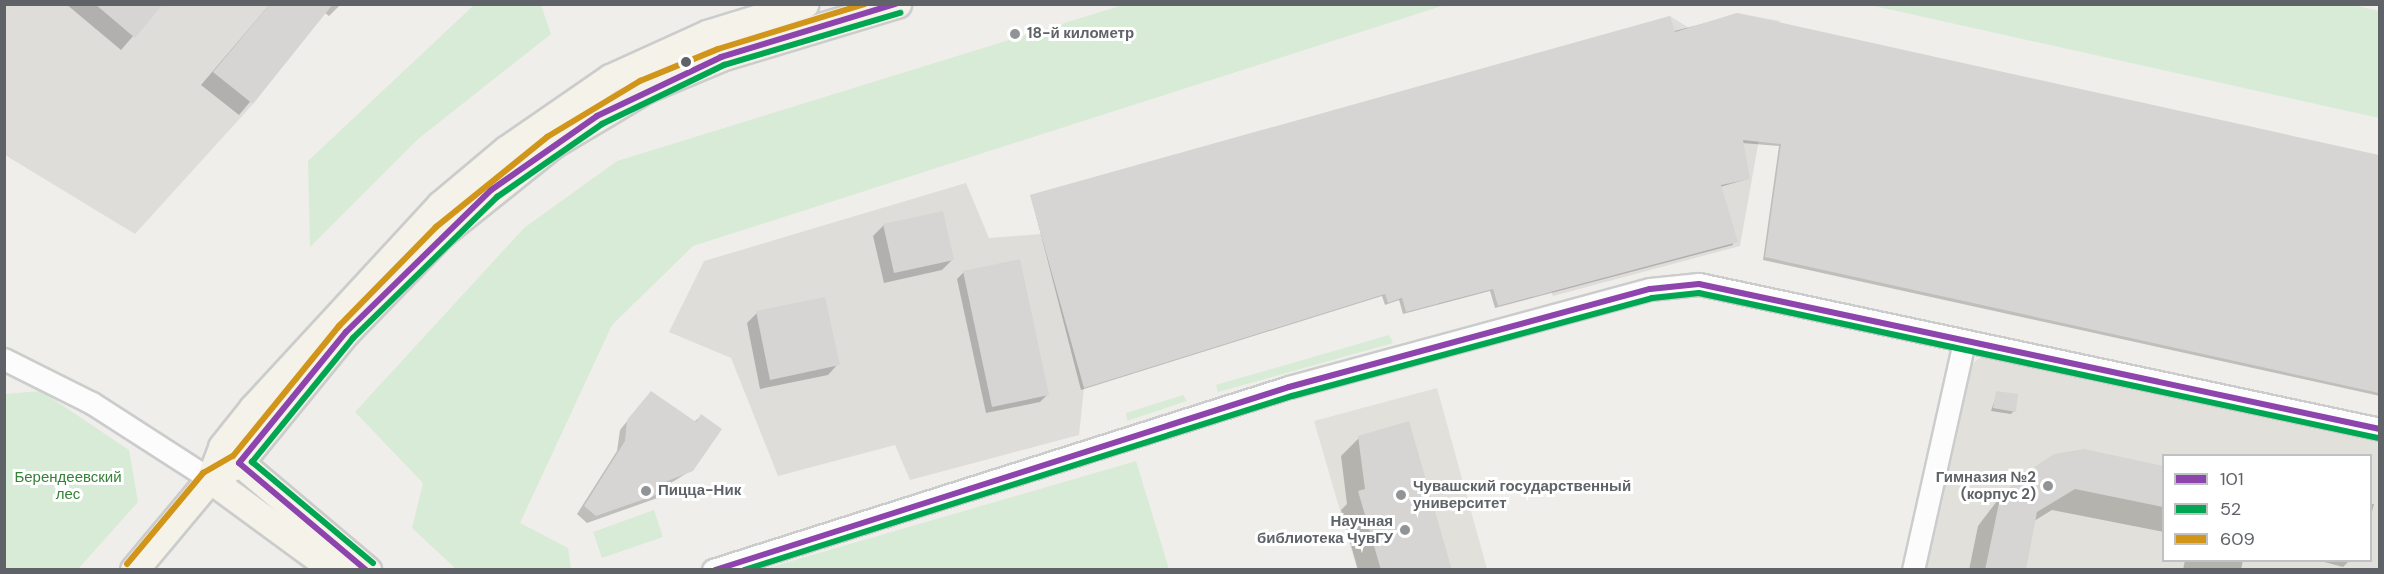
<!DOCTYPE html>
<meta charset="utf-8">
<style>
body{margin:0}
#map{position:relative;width:2384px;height:574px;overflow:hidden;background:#efeeea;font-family:"DM Sans",sans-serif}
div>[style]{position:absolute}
.industrial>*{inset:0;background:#dfddda}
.education>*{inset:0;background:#e2e0da}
.green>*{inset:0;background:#d8ebd6}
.shadow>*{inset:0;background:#0003}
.building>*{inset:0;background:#d6d5d3}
.roads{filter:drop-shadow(2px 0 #cbcccc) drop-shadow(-2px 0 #cbcccc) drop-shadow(0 2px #cbcccc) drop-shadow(0 -2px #cbcccc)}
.minor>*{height:21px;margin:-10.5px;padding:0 10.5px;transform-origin:10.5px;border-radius:10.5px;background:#fdfcfc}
.major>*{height:27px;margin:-13.5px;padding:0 13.5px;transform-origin:13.5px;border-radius:13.5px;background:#f4f2e9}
.bus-1>*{height:6px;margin:-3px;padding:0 3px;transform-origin:3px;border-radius:3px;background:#8e44ad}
.bus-2>*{height:6px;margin:-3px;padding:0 3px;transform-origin:3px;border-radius:3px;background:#00a651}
.bus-3>*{height:6px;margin:-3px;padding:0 3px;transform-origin:3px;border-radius:3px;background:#d1951a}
.dots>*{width:16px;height:16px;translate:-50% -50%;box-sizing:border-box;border:3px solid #fff;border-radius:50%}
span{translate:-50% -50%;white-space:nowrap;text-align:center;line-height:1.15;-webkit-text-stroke:6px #fff;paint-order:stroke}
.poi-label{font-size:15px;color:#5f6368;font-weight:700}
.left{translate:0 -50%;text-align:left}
.right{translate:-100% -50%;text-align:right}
.park-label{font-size:15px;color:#348238}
.frame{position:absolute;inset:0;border:6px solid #5f6368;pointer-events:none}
.legend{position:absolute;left:2162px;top:454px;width:210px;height:108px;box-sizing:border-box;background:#fff;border:2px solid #bfc1c3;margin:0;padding:8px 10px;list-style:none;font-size:18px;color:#5f6368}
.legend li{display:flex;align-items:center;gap:12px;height:30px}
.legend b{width:30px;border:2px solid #bfc1c3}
</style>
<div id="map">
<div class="industrial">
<div style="clip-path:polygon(4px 5px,270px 5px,213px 72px,253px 104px,135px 234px,5px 155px)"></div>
<div style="clip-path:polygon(1737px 13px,1780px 21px,1740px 246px,1553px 296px,1545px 273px,1528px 278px,1534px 297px,1498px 306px,1493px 289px,1439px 304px,1436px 290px,1427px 306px,1406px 312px,1402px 299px,1388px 303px,1385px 294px,1084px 388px,1079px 435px,910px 480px,895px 445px,778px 476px,731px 358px,669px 332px,704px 261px,966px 183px,989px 238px,1041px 234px,1030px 195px,1670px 16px,1689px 28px)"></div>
</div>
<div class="education">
<div style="clip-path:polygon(evenodd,1986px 353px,2379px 438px,2379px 569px,1925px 570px,1938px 519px,1925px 515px,1949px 457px,1967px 368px,1986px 353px,2164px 456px,2370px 456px,2370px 560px,2164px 560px,2164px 456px)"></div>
<div style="clip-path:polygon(1437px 388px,1487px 569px,1357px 569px,1314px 421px)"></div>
</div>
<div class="green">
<div style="clip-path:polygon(474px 5px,541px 5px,551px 34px,418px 139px,310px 247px,308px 161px)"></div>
<div style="clip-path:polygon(1123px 5px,1445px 5px,693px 246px,612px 325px,520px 523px,568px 548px,571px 569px,456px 569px,412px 528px,423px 483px,355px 412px,524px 228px,617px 161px)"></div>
<div style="clip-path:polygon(1870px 5px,2353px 5px,2379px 11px,2379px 118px)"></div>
<div style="clip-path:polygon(1389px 335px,1393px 343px,1218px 392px,1216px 385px)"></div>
<div style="clip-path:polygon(41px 391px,129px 450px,138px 502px,78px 569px,5px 569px,5px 394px)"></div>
<div style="clip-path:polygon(1183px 395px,1187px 401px,1127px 421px,1126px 413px)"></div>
<div style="clip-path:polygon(1136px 461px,1169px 569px,764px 569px,1095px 473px)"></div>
<div style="clip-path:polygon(654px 510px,663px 537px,602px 558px,593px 532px)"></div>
</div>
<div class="shadow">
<div style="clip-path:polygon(66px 4px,161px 4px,121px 50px)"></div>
<div style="clip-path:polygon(270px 4px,341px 4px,329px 16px,325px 13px,239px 115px,201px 85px)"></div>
<div style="clip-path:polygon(1737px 15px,2380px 156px,2380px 396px,1763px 260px,1779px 146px,1742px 143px,1748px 179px,1720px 187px,1733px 245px,1495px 308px,1490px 291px,1403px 314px,1399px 300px,1385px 305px,1382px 296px,1081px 390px,1031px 196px)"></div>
<div style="clip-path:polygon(884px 225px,952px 260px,942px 270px,884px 283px,873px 236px)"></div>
<div style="clip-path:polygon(964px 272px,1047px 395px,1040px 402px,986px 413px,957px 279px)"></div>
<div style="clip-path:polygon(757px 313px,838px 364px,828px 375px,760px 389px,747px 323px)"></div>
<div style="clip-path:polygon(1997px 393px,2014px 411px,2011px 414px,1991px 411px)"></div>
<div style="clip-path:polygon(644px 400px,694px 422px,701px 416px,692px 470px,666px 486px,670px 489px,663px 496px,587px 523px,577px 514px,617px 451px,620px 430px)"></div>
<div style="clip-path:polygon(1359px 438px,1450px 570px,1358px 570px,1341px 510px,1347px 504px,1341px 456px)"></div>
<div style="clip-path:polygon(2084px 451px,2164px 468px,2164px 532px,2052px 510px,2034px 521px,2024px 570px,1969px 570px,1978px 526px,1997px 501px,2019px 479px)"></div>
<div style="clip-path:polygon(2370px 504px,2374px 504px,2370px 519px)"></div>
<div style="clip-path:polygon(2185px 560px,2243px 560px,2241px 570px,2183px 570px)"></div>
<div style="clip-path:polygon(2317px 560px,2350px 560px,2343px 567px)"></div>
</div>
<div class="building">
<div style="clip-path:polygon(95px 4px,163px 4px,135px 38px)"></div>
<div style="clip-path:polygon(270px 4px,333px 4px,253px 104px,213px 72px)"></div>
<div style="clip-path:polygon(1737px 13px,2379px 155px,2379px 393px,1765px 257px,1781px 144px,1743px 140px,1750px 179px,1721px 185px,1738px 242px,1498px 306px,1493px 289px,1406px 312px,1402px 298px,1388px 303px,1385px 294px,1084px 388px,1030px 195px,1670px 16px,1675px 32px)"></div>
<div style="clip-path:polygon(943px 211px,954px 260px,894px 273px,883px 224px)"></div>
<div style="clip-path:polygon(1020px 259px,1049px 395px,992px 407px,963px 271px)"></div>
<div style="clip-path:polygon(825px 297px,840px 365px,770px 380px,756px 311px)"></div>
<div style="clip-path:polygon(651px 391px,696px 422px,701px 414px,722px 429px,693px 471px,665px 482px,673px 489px,596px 516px,584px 506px,625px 441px,627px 420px)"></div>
<div style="clip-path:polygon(1996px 391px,2018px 394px,2016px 412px,1993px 408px)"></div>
<div style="clip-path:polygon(1409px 421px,1452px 570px,1381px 570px,1358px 491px,1365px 489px,1358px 436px)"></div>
<div style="clip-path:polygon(2084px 449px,2163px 466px,2163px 507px,2075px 489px,2037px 512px,2026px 570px,1985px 570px,1999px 503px,2018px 478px,2054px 454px)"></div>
</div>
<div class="roads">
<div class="minor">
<div style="left:4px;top:359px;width:98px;rotate:26.6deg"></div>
<div style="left:92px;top:403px;width:140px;rotate:32.8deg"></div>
<div style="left:713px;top:570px;width:604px;rotate:-17.63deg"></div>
<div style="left:1289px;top:387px;width:374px;rotate:-15.2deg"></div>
<div style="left:1650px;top:289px;width:49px;rotate:-5.8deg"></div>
<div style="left:1699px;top:284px;width:696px;rotate:12.02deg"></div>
<div style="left:1913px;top:570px;width:235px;rotate:-77.4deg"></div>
</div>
<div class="major">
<div style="left:226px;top:451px;width:185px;rotate:40.2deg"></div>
<div style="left:210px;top:479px;width:33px;rotate:-29deg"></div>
<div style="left:239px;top:463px;width:169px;rotate:-50.8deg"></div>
<div style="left:346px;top:332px;width:138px;rotate:-45.9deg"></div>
<div style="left:442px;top:233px;width:142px;rotate:-38.7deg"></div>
<div style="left:553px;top:144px;width:107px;rotate:-30.9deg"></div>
<div style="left:645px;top:89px;width:82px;rotate:-22.8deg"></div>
<div style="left:721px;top:57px;width:184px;rotate:-16.8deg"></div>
<div style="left:210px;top:479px;width:154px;rotate:36.3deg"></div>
<div style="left:134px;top:570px;width:119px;rotate:-50.1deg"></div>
<div style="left:210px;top:479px;width:34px;rotate:-69deg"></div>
<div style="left:222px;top:447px;width:50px;rotate:-51.5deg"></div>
<div style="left:253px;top:408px;width:276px;rotate:-47.3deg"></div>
<div style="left:440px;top:205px;width:87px;rotate:-39.9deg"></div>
<div style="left:507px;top:149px;width:125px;rotate:-34.6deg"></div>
<div style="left:610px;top:78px;width:107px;rotate:-24.4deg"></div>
<div style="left:707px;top:34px;width:102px;rotate:-17.2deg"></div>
</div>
</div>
<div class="bus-1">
<div style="left:366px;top:570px;width:166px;rotate:-139.9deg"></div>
<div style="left:239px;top:463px;width:169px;rotate:-50.8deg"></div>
<div style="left:346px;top:332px;width:203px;rotate:-44.4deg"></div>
<div style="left:491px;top:190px;width:129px;rotate:-34.9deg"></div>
<div style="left:597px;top:116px;width:137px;rotate:-25.4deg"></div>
<div style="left:721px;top:57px;width:182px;rotate:-16.9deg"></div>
<div style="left:715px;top:570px;width:602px;rotate:-17.68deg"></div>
<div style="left:1289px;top:387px;width:374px;rotate:-15.2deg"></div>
<div style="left:1650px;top:289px;width:49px;rotate:-5.8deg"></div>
<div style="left:1699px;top:284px;width:696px;rotate:12.02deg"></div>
</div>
<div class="bus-2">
<div style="left:373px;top:563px;width:158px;rotate:-140.1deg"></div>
<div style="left:252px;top:462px;width:160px;rotate:-50.8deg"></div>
<div style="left:353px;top:338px;width:202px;rotate:-44.4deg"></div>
<div style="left:497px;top:197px;width:128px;rotate:-34.8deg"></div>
<div style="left:602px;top:124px;width:136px;rotate:-25.8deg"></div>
<div style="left:724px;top:65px;width:184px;rotate:-16.5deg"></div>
<div style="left:744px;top:570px;width:575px;rotate:-17.62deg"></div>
<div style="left:1292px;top:396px;width:373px;rotate:-15.2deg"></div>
<div style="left:1652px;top:298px;width:47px;rotate:-6.1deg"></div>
<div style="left:1699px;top:293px;width:694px;rotate:12.05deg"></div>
</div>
<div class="bus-3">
<div style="left:127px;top:564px;width:119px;rotate:-50.1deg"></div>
<div style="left:203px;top:473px;width:34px;rotate:-30deg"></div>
<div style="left:233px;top:456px;width:168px;rotate:-50.8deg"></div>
<div style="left:339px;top:326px;width:139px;rotate:-45.6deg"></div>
<div style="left:436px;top:227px;width:143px;rotate:-39deg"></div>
<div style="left:547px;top:137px;width:109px;rotate:-31.1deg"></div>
<div style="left:640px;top:81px;width:84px;rotate:-22.3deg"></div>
<div style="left:718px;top:49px;width:153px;rotate:-17.1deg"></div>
</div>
<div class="dots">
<div style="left:1015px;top:34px;background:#919496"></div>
<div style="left:686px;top:62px;background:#5f6368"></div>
<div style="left:2048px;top:486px;background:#919496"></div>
<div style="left:646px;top:491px;background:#919496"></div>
<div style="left:1401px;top:495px;background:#919496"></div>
<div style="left:1405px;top:530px;background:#919496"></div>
</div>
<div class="poi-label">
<span class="left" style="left:1027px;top:34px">18-й километр</span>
<span class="right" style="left:2036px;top:486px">Гимназия №2<br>(корпус 2)</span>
<span class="left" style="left:1413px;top:495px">Чувашский государственный<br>университет</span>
<span class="left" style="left:658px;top:491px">Пицца-Ник</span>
<span class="right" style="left:1393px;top:530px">Научная<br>библиотека ЧувГУ</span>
</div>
<div class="park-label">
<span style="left:68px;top:486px">Берендеевский<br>лес</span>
</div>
<div class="frame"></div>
<ul class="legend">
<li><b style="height:8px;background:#8e44ad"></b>101</li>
<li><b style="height:8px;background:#00a651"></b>52</li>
<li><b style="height:8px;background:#d1951a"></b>609</li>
</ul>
</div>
